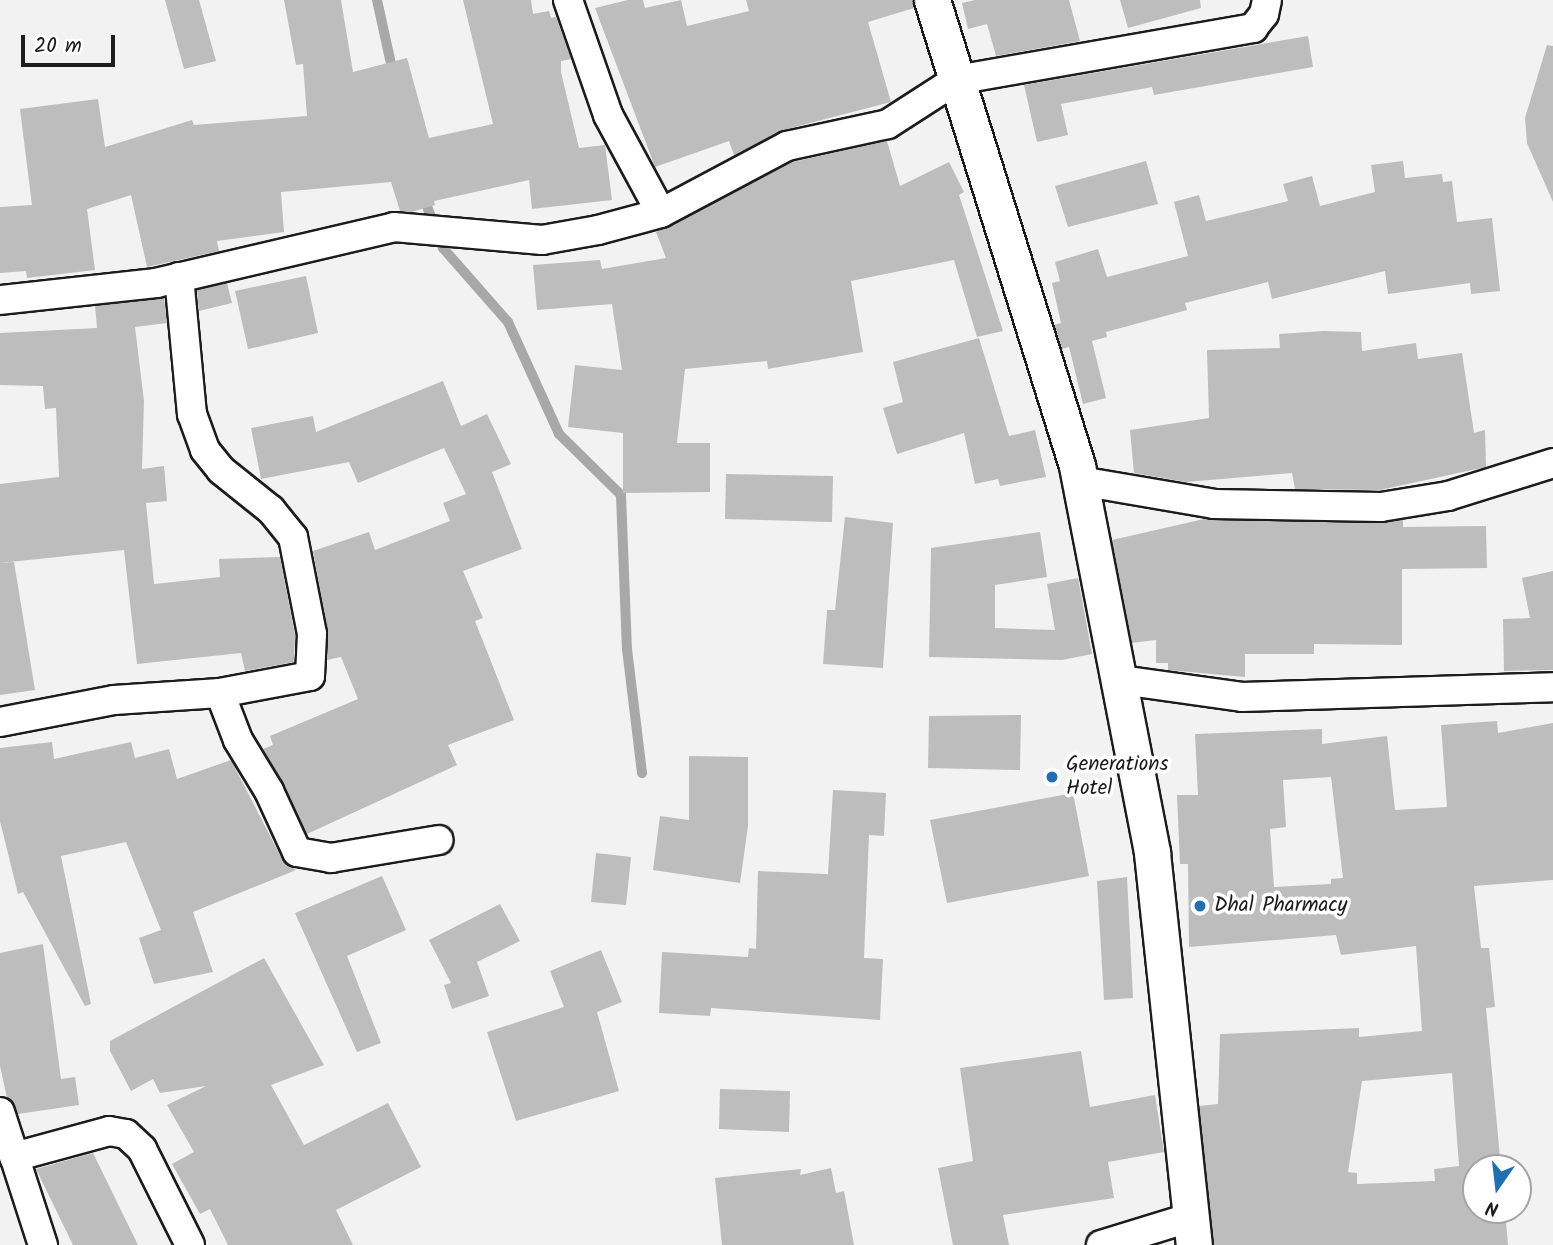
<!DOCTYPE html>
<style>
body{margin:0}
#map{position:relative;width:1553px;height:1245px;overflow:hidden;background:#f2f2f2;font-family:Kalam,sans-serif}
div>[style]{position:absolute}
.stream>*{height:10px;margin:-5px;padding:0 5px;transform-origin:5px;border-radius:5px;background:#a8a8a8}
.building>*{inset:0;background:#bdbdbd}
.roads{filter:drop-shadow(2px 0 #1c1c1c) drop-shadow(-2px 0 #1c1c1c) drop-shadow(0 2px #1c1c1c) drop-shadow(0 -2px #1c1c1c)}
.minor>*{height:28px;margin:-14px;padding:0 14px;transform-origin:14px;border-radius:14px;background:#fff}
.tertiary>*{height:35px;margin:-17.5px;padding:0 17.5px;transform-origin:17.5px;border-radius:17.5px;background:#fff}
.dots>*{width:19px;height:19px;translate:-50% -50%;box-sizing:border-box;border:4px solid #fff;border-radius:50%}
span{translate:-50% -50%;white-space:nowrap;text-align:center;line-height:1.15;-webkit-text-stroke:7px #fff;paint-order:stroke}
.poi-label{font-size:21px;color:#1c1c1c}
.left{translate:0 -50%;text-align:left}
.north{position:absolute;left:1462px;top:1154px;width:70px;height:70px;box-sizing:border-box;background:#fff;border:2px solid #a4a4a4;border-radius:50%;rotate:194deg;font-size:19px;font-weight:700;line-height:28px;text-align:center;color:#1c1c1c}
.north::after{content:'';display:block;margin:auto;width:24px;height:32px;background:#1f6fb2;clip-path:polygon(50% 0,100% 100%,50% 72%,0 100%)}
.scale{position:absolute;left:21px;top:35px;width:94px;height:32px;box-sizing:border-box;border:4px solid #1c1c1c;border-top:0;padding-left:9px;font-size:21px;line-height:24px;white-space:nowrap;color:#1c1c1c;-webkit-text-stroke:5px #fff;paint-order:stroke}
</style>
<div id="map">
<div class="stream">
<div style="left:377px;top:0;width:75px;rotate:77.6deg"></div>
<div style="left:423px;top:196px;width:56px;rotate:69deg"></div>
<div style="left:443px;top:248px;width:98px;rotate:48.7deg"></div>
<div style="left:508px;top:322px;width:123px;rotate:65.5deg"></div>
<div style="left:559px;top:434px;width:87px;rotate:44.5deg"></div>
<div style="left:621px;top:495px;width:154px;rotate:87.8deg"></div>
<div style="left:627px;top:649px;width:125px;rotate:83.1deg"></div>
</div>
<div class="building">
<div style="clip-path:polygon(165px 0,199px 0,216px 61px,184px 69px)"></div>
<div style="clip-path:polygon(284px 0,341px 0,353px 72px,407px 58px,429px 138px,493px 124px,463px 0,531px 0,533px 14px,549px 11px,551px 18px,556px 17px,571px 59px,561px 61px,561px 72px,579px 148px,605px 145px,612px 200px,532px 209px,529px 180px,434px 201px,435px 205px,411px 212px,400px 211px,391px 182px,281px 192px,284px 232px,217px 241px,219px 251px,147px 267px,131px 195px,87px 209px,95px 270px,27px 278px,26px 271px,0 273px,0 207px,32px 205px,20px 109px,98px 99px,105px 147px,192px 120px,194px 125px,307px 116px,303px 64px,296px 65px)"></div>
<div style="clip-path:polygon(628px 0,643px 0,645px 8px,681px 0,687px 26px,749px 11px,746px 0,912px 0,914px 8px,868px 22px,891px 102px,783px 130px,734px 155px,729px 141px,655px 167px,595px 8px)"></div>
<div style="clip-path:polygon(975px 0,1069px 0,1080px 41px,996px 56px,987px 24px,968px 29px,962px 3px)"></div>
<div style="clip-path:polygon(1120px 0,1200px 0,1201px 8px,1128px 28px)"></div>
<div style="clip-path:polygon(1308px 36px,1313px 67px,1154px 95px,1152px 87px,1061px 104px,1068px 135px,1037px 142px,1024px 85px)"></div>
<div style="clip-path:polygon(1547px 45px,1553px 46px,1553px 202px,1527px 143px,1525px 118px)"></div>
<div style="clip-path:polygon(887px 141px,900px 186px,949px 162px,964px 192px,959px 195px,1003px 331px,977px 337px,954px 260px,851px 281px,863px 352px,768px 369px,767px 361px,685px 369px,677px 443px,710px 443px,710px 492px,623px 493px,623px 433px,568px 427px,575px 365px,622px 370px,612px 304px,537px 310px,533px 265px,600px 260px,602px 269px,666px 258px,656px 232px,793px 162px)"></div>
<div style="clip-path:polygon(1146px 161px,1158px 204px,1068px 227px,1055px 186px)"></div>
<div style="clip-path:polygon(1403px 161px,1405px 178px,1442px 174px,1443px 182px,1452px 181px,1457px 222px,1492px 218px,1500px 291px,1471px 294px,1470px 283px,1388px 294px,1385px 271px,1272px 299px,1268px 282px,1185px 303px,1187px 310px,1106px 332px,1107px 337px,1092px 341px,1106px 398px,1083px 404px,1069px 347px,1062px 349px,1054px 325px,1061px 323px,1052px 283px,1060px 281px,1055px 262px,1098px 249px,1107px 277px,1188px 256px,1174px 202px,1199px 195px,1206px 221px,1288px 201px,1283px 184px,1312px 176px,1320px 206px,1375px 192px,1371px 165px)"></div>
<div style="clip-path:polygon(306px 276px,318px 333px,248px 349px,235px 291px)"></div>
<div style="clip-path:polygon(227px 283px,232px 303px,199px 311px,197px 290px)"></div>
<div style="clip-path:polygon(164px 298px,167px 323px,135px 327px,144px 401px,142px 469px,164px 466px,167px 501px,146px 503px,154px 584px,220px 577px,219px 559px,280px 557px,295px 635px,294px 662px,245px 671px,241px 653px,137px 664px,124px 550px,0 563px,0 484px,59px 477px,56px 408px,45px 409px,43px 386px,0 385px,0 333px,97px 328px,95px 306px)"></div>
<div style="clip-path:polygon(1324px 331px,1361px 332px,1362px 351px,1416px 343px,1418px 359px,1462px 353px,1474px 433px,1485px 430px,1486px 467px,1380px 490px,1295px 489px,1292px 473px,1186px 482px,1134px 473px,1130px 430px,1209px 418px,1207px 350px,1280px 348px,1279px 334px)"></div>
<div style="clip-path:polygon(979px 338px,1009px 436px,1035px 430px,1046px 477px,1000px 486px,998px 479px,975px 484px,964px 433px,897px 454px,883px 408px,903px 402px,893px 362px)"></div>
<div style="clip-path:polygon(443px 381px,461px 426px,487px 414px,511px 464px,492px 472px,522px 549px,463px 571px,483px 618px,475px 621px,514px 720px,448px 745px,457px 765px,307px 834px,263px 749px,273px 745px,270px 736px,358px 699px,341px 657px,327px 660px,328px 631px,313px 551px,369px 532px,375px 550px,450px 521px,443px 503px,466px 494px,444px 448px,358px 483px,349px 462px,261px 479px,251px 428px,313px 416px,316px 432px)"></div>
<div style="clip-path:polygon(726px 474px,833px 476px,832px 522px,725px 519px)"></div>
<div style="clip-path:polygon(845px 517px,893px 523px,883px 668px,823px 664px,827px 610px,835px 610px)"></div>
<div style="clip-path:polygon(1204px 519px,1403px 520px,1403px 527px,1486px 526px,1487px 568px,1402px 569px,1402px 645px,1314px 644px,1314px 654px,1245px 654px,1245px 677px,1168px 670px,1168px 663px,1156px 663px,1156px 640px,1132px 643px,1112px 540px)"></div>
<div style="clip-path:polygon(1040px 532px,1047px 577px,995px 585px,995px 628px,1055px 630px,1047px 584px,1078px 578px,1092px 654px,1062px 660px,929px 657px,931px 548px)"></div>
<div style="clip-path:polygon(14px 562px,35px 690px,0 695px,0 563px)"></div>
<div style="clip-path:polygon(1553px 571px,1553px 670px,1504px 671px,1503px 619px,1530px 618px,1522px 578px)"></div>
<div style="clip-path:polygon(1021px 715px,1020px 770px,928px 768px,929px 716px)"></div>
<div style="clip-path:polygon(evenodd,1497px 721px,1498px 733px,1553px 723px,1553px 880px,1474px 886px,1481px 948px,1489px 948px,1495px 1007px,1486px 1008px,1501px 1168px,1476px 1168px,1476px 1210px,1505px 1210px,1508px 1245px,1214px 1245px,1199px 1106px,1218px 1104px,1220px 1034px,1359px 1028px,1359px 1037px,1422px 1031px,1416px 946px,1341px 955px,1336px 935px,1189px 947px,1188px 864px,1180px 864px,1177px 795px,1198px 795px,1195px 734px,1322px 729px,1322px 744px,1387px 736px,1395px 810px,1447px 807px,1441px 725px,1497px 721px,1331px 777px,1343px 878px,1331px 879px,1331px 884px,1274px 887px,1270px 829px,1286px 827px,1283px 780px,1331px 777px,1497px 721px,1452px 1073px,1459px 1166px,1434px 1169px,1435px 1181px,1357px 1184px,1357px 1173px,1348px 1172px,1362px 1081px,1452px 1073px)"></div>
<div style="clip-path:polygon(52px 742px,54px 759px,131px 742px,135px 758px,169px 749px,177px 779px,231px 760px,282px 859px,296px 870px,193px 912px,213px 972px,154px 984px,139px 938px,161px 930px,126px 842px,61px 856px,91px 1004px,85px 1006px,23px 892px,18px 894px,0 821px,0 748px)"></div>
<div style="clip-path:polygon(689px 756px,748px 757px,748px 826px,740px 883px,653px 870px,660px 816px,689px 820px)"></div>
<div style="clip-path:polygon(833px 790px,886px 793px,884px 836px,869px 835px,864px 958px,883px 959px,880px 1020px,711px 1008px,710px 1016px,659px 1013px,662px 952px,748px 957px,749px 948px,756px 949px,758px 871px,828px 874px)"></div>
<div style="clip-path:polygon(1073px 793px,1089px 876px,947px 903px,930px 820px)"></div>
<div style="clip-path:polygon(596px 853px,631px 857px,626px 905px,591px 902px)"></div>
<div style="clip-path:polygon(382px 876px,406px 930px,347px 956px,381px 1043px,357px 1052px,295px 913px)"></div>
<div style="clip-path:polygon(1127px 877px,1133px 998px,1104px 1000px,1097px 881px)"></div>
<div style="clip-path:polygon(500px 904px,520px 941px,477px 962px,489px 996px,452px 1009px,444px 985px,451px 983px,429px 940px)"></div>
<div style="clip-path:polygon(43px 944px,61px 1079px,75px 1077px,79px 1105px,18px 1114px,7px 1098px,0 1066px,0 953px)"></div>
<div style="clip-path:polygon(601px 950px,622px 1002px,597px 1012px,619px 1091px,516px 1121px,487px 1032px,564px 1007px,550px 971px)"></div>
<div style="clip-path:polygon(264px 958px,324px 1065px,271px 1085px,304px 1145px,388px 1103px,421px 1167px,336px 1210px,353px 1245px,228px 1245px,210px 1209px,200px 1214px,172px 1164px,194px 1152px,167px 1105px,206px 1086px,160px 1093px,153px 1079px,131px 1091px,110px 1051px,110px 1041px)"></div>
<div style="clip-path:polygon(1081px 1051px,1090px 1107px,1155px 1095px,1164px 1152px,1108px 1162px,1114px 1198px,1003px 1215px,1009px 1245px,953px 1245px,938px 1168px,973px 1161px,960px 1068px)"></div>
<div style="clip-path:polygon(720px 1089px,790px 1091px,789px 1132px,719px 1129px)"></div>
<div style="clip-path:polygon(93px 1153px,138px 1245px,73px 1245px,36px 1169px)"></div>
<div style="clip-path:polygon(831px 1168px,836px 1193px,844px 1191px,854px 1245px,722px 1245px,715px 1178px,801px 1169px,800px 1175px)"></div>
</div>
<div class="roads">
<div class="minor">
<div style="left:568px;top:0;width:122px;rotate:70.8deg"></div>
<div style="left:608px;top:115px;width:111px;rotate:61.6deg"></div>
<div style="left:179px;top:277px;width:138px;rotate:84.6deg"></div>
<div style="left:192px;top:414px;width:38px;rotate:70deg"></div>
<div style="left:205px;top:450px;width:26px;rotate:51deg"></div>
<div style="left:221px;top:470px;width:64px;rotate:38.7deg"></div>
<div style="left:271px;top:510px;width:35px;rotate:51deg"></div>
<div style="left:293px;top:537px;width:99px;rotate:78.9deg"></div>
<div style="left:312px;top:634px;width:42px;rotate:92.7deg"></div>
<div style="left:310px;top:676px;width:92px;rotate:169.3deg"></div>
<div style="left:220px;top:693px;width:50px;rotate:69deg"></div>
<div style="left:238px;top:740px;width:60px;rotate:58.7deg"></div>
<div style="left:269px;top:791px;width:67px;rotate:65.3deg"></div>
<div style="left:297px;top:852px;width:35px;rotate:10deg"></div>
<div style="left:331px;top:858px;width:109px;rotate:-9.5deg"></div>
<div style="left:0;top:300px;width:157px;rotate:-6.2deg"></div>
<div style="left:156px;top:283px;width:244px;rotate:-13.2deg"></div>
<div style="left:394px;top:227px;width:149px;rotate:5deg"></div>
<div style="left:542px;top:240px;width:57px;rotate:-10.1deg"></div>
<div style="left:598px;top:230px;width:65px;rotate:-15.1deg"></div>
<div style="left:661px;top:213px;width:143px;rotate:-28deg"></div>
<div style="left:787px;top:146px;width:103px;rotate:-12.3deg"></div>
<div style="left:888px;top:124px;width:81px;rotate:-32.9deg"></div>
<div style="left:956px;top:80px;width:302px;rotate:-9.9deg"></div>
<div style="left:1253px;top:28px;width:18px;rotate:-52deg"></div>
<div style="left:1264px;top:14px;width:14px;rotate:-78deg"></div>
<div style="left:1080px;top:481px;width:136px;rotate:9.7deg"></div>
<div style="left:1214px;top:504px;width:167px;rotate:1deg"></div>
<div style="left:1381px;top:507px;width:68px;rotate:-9.3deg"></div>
<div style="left:1448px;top:496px;width:110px;rotate:-17.4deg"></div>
<div style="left:1121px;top:680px;width:122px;rotate:8deg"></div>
<div style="left:1242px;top:697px;width:311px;rotate:-1.8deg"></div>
<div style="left:0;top:722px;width:116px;rotate:-10.9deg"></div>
<div style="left:114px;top:700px;width:106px;rotate:-3.8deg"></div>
<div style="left:0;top:1112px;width:140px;rotate:72.1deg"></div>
<div style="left:14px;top:1157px;width:98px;rotate:-15.3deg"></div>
<div style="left:109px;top:1131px;width:17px;rotate:10deg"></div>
<div style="left:126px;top:1134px;width:22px;rotate:43deg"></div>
<div style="left:142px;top:1149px;width:107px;rotate:63.4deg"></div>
<div style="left:1101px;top:1245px;width:92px;rotate:-17.1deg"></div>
</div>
<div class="tertiary">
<div style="left:932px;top:0;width:488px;rotate:72.7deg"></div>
<div style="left:1077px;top:466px;width:394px;rotate:79deg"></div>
<div style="left:1152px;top:853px;width:394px;rotate:83.9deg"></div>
</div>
</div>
<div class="dots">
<div style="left:1052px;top:777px;background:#1f6fb2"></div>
<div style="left:1200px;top:906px;background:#1f6fb2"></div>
</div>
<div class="poi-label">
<span class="left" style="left:1066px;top:777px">Generations<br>Hotel</span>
<span class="left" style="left:1214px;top:906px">Dhal Pharmacy</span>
</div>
<div class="north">N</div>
<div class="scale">20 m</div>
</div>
